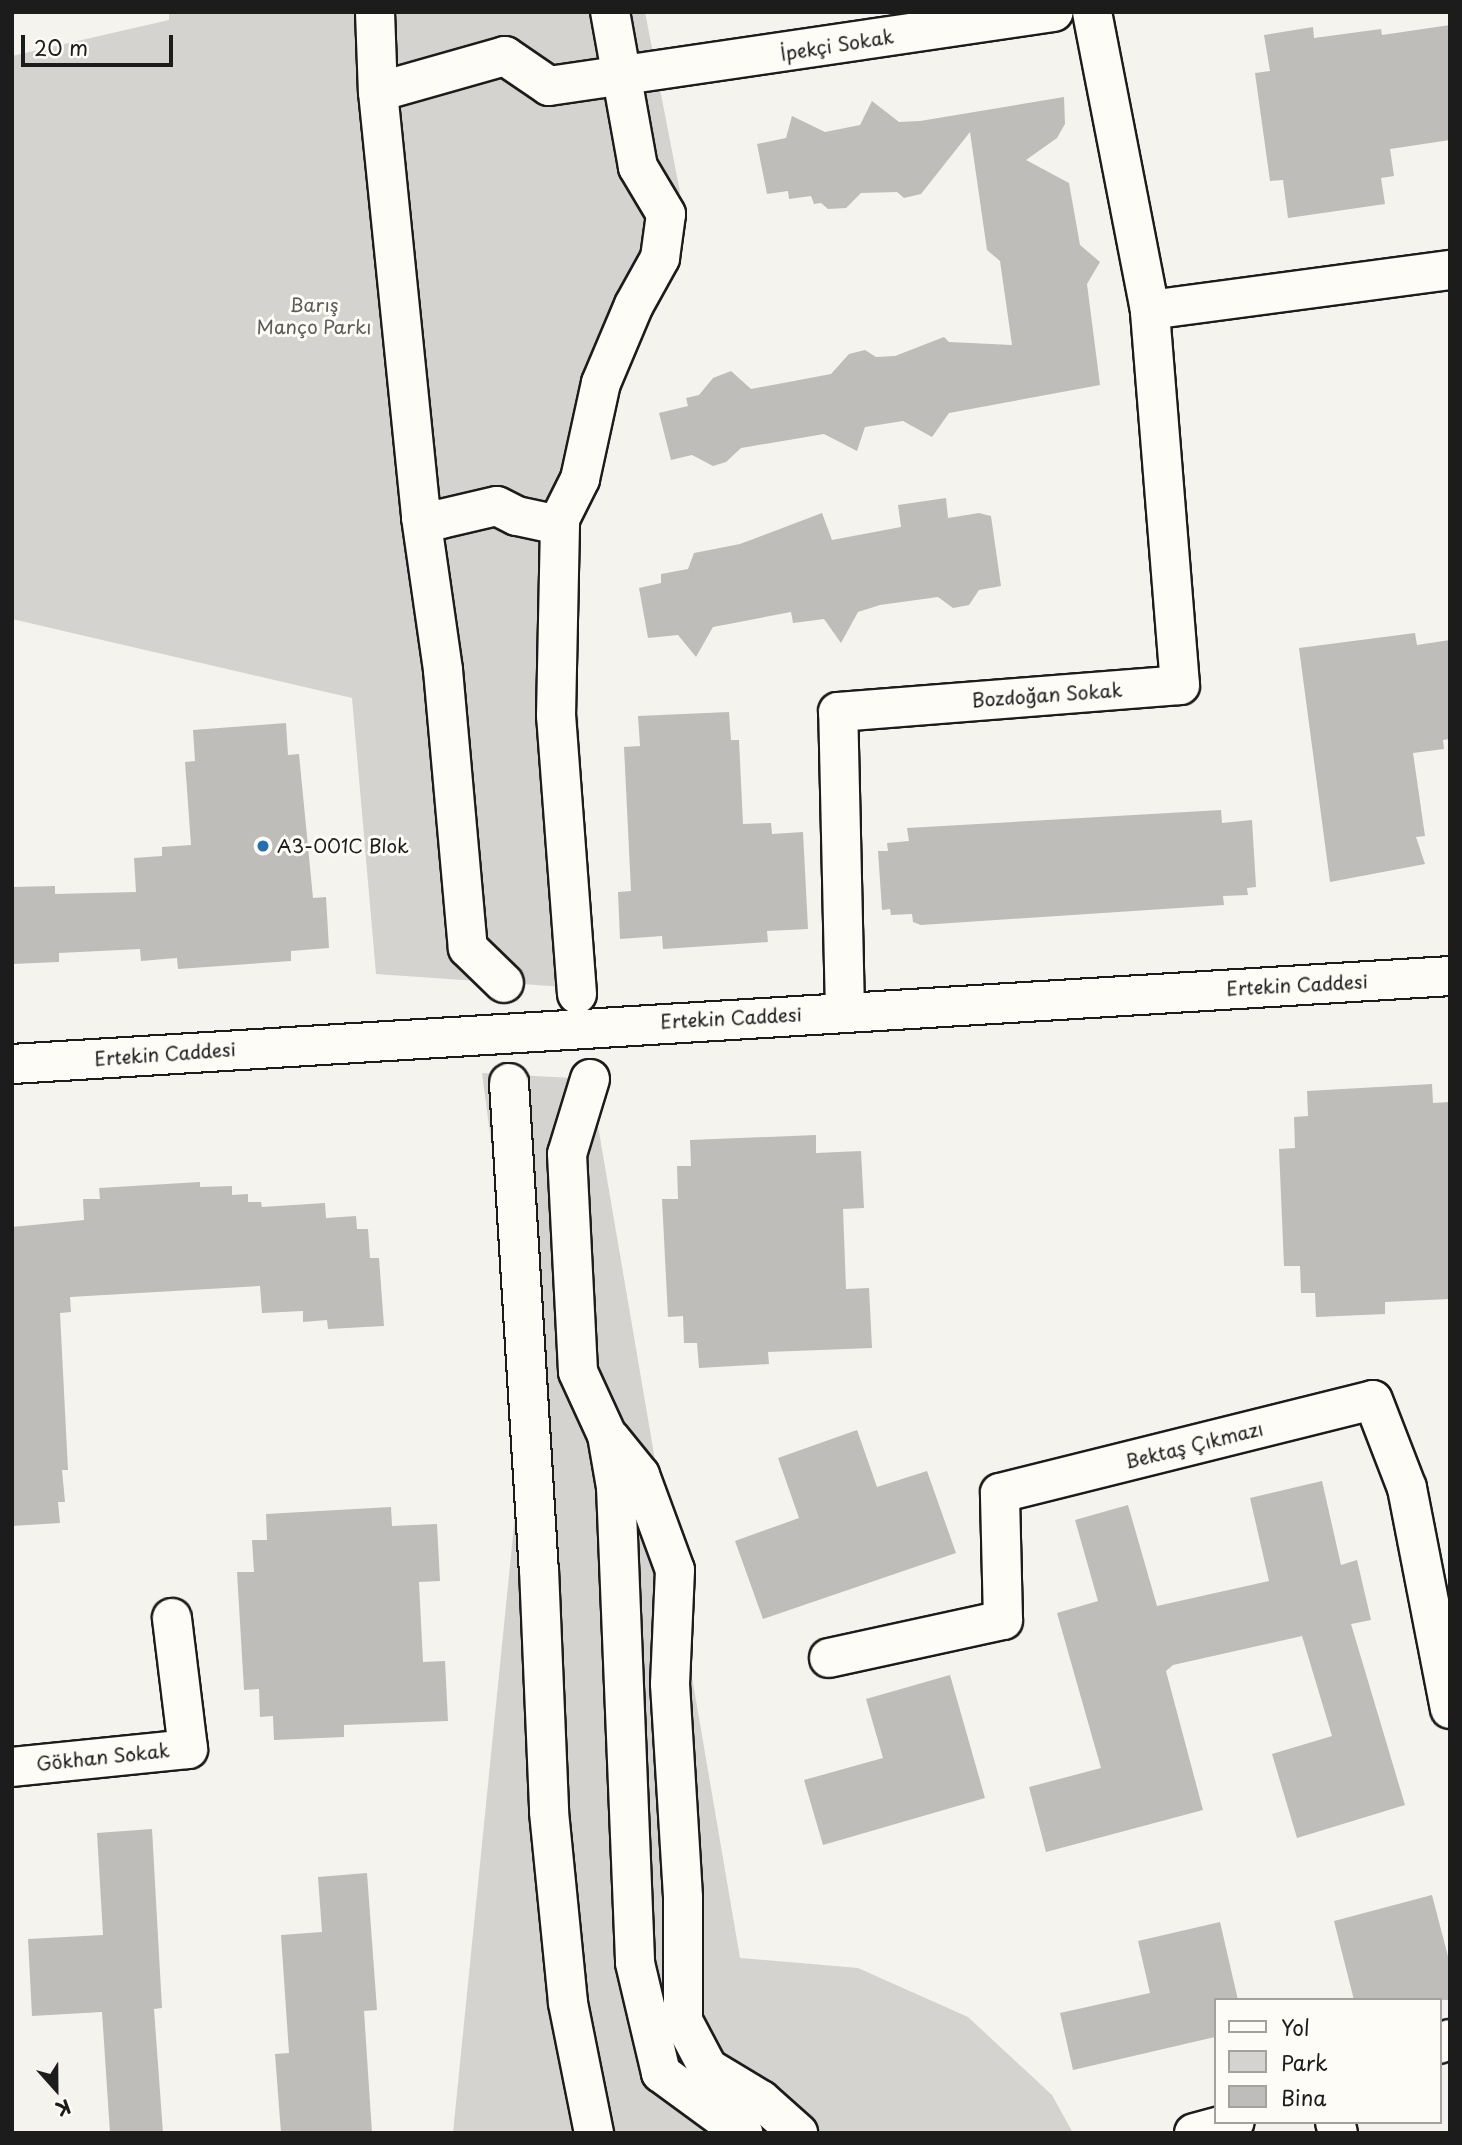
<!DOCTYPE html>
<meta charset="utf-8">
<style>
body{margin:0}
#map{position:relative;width:1462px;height:2145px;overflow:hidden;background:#f4f3ee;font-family:"Playpen Sans",sans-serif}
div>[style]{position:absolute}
.green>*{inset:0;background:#d4d3cf}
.building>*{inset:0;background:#bebdba}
.roads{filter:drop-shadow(2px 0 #1c1c1c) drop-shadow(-2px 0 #1c1c1c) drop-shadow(0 2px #1c1c1c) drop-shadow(0 -2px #1c1c1c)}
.street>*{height:38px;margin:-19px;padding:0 19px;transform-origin:19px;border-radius:19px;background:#fdfcf7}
.secondary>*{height:38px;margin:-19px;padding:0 19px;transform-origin:19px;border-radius:19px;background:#fdfcf7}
.dots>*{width:19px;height:19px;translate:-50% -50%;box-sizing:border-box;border:4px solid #fdfcf7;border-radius:50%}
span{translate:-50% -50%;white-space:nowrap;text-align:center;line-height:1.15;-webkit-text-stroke:6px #fdfcf7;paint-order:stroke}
.street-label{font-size:19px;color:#1c1c1c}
.park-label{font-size:19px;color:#5c5c5b}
.poi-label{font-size:19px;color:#1c1c1c}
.left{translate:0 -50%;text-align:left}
.frame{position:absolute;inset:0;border:14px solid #1c1c1c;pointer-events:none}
.legend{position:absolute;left:1214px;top:1998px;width:228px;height:126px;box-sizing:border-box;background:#fdfcf7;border:2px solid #a3a29f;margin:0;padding:9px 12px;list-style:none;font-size:21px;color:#1c1c1c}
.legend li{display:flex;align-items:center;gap:14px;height:35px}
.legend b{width:35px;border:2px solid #a3a29f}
.north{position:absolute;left:21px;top:2054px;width:70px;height:70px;-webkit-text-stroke:5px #fdfcf7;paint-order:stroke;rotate:159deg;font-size:19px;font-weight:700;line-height:28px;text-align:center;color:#1c1c1c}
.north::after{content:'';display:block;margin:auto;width:24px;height:32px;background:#1c1c1c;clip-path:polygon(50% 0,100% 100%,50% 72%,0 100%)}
.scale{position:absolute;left:21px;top:35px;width:152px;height:32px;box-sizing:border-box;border:4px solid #1c1c1c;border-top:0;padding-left:9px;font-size:21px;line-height:24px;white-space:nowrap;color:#1c1c1c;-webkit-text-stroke:5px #fdfcf7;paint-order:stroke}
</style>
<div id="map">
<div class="green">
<div style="clip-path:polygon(169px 12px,645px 12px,680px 192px,566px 502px,594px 989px,376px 974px,352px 698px,12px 619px,12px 56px,169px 20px)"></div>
<div style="clip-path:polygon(482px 1073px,590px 1079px,740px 1958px,858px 1968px,968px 2017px,1052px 2095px,1073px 2133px,453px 2133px,526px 1406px)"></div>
</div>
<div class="building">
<div style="clip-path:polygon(1450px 25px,1450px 140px,1390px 149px,1394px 176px,1381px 178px,1385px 204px,1288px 218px,1283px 180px,1270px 181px,1255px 73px,1270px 71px,1264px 35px,1313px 27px,1314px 38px,1381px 29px,1382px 35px)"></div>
<div style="clip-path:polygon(1064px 97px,1065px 124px,1057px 138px,1026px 160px,1069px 183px,1080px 245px,1100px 262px,1087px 284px,1100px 385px,949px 413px,932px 437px,903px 421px,865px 427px,857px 451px,824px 434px,741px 448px,726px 462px,713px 466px,692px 455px,671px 460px,659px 413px,688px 406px,686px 398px,699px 395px,713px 378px,731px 371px,751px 389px,831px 374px,849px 354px,865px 350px,876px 357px,895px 356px,944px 337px,949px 342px,1012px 345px,1000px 261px,987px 250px,970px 132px,921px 194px,904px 198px,897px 192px,861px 193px,846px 208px,828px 209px,821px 203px,814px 204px,811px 196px,789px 199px,788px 191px,767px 194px,757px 144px,786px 138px,792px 116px,825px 132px,860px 125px,872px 101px,899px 122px,920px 121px)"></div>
<div style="clip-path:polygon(946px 498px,948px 518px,979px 513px,991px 516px,1001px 586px,979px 590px,969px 605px,953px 608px,938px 597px,880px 605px,858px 612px,841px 643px,824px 619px,793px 623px,791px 612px,713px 627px,696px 657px,678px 635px,648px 638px,639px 588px,661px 583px,661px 574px,688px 569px,694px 553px,740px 544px,822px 513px,832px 540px,901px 527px,898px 505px)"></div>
<div style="clip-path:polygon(1415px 633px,1417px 645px,1450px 640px,1450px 739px,1443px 740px,1444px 749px,1413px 753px,1425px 836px,1416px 837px,1425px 864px,1330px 882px,1299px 648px)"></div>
<div style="clip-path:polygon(729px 712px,731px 740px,739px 740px,743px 824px,771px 823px,772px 834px,803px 832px,808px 929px,767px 931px,768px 942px,663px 949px,662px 936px,620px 939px,618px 892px,631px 891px,624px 747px,640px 746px,638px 716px)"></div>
<div style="clip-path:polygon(286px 723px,288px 755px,299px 754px,313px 898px,326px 897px,329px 948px,291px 951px,291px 961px,178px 969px,177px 958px,141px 961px,140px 949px,59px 953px,59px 962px,12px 964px,12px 887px,55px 886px,55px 894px,136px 892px,134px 858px,162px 856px,162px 847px,191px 845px,185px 762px,195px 761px,193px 730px)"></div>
<div style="clip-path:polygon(1221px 810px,1222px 823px,1252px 820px,1256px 887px,1247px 888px,1248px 895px,1223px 896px,1224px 905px,921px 925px,913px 922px,912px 914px,891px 915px,890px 909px,882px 910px,878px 851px,888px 851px,887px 843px,909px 841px,907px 828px)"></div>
<div style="clip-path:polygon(1432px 1084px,1433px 1103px,1450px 1102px,1450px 1299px,1385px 1302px,1385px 1314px,1316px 1317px,1315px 1293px,1301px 1293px,1300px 1266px,1284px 1266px,1279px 1149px,1295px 1148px,1294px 1117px,1308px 1116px,1307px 1091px)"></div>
<div style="clip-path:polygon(816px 1135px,816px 1153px,861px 1151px,864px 1208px,843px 1209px,846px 1289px,869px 1288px,872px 1348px,768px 1352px,769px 1364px,699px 1368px,697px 1343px,684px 1343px,683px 1316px,668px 1317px,662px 1199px,678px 1199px,677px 1166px,691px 1166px,690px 1140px)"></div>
<div style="clip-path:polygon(200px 1182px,200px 1187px,232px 1186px,232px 1195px,248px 1194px,248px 1202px,261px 1202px,262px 1207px,325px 1203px,326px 1218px,356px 1216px,357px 1229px,368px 1229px,370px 1258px,379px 1258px,384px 1326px,328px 1329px,327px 1320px,303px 1322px,303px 1311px,262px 1313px,260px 1286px,70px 1297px,71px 1312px,60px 1313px,68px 1470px,62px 1470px,65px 1502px,58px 1502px,60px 1523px,12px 1526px,12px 1227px,84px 1220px,83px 1199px,100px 1199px,99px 1188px)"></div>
<div style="clip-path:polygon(857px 1430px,877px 1487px,927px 1471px,956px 1553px,763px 1619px,735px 1541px,799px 1518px,778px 1458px)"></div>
<div style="clip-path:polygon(1322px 1481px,1341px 1565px,1357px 1560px,1371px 1620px,1351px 1624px,1405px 1805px,1297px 1838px,1272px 1754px,1332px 1736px,1302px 1636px,1173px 1665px,1166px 1671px,1203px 1810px,1046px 1852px,1029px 1787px,1101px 1768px,1057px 1613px,1098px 1601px,1075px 1520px,1128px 1505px,1157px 1606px,1269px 1581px,1250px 1498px)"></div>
<div style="clip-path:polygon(391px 1507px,392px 1526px,437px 1524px,440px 1581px,419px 1582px,423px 1662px,445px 1661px,448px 1721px,344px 1725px,344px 1737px,274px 1740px,273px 1716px,260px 1717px,259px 1689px,244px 1690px,237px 1572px,254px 1572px,252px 1540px,267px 1540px,266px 1514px)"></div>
<div style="clip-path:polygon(950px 1675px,985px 1798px,823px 1845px,804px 1780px,883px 1758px,866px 1699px)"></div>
<div style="clip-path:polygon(152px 1829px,162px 2008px,154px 2009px,163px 2133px,110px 2133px,102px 2012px,32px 2016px,28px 1939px,103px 1935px,97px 1833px)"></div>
<div style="clip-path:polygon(367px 1873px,377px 2010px,364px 2011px,372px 2133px,281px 2133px,275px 2054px,289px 2053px,281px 1935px,322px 1932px,318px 1877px)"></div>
<div style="clip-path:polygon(1432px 1895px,1450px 1964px,1450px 2000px,1354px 2000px,1334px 1921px)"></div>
<div style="clip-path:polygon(1220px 1922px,1238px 2000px,1215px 2000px,1215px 2037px,1073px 2070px,1060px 2013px,1150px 1993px,1138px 1941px)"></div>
</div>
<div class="roads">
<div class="street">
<div style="left:375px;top:12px;width:80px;rotate:87.9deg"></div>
<div style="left:378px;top:92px;width:427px;rotate:84.2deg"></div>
<div style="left:421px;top:517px;width:155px;rotate:81.8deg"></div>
<div style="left:443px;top:670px;width:279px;rotate:84.9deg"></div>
<div style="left:468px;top:948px;width:50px;rotate:44.2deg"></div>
<div style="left:1092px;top:12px;width:304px;rotate:79deg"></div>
<div style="left:1150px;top:310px;width:303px;rotate:-7.6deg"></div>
<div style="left:378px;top:92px;width:132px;rotate:-15.8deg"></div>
<div style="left:505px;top:56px;width:53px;rotate:34.3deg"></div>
<div style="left:549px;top:86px;width:510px;rotate:-8.34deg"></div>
<div style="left:421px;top:517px;width:20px;rotate:6deg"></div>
<div style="left:441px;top:519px;width:57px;rotate:-13.1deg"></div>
<div style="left:497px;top:506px;width:22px;rotate:27deg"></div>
<div style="left:517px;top:516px;width:43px;rotate:12.1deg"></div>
<div style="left:577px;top:994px;width:279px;rotate:-94.3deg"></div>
<div style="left:556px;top:716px;width:197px;rotate:-88.8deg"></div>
<div style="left:560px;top:519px;width:45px;rotate:-63.4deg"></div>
<div style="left:580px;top:479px;width:98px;rotate:-77.7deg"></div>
<div style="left:601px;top:383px;width:85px;rotate:-67.1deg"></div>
<div style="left:634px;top:305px;width:54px;rotate:-61deg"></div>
<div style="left:660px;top:258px;width:44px;rotate:-82.2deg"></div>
<div style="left:666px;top:214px;width:55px;rotate:-120.8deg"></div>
<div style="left:638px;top:167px;width:158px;rotate:-100.2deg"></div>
<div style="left:845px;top:1011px;width:299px;rotate:-91.3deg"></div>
<div style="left:838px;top:712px;width:343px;rotate:-4.5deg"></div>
<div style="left:1180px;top:685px;width:376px;rotate:-94.6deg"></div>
<div style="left:590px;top:1079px;width:78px;rotate:107deg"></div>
<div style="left:567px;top:1154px;width:218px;rotate:87.1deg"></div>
<div style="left:578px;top:1372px;width:69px;rotate:65.3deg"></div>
<div style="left:607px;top:1435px;width:53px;rotate:80.2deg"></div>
<div style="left:616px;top:1487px;width:476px;rotate:87.7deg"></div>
<div style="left:635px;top:1963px;width:113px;rotate:76.7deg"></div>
<div style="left:661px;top:2073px;width:102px;rotate:36.2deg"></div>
<div style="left:509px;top:1083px;width:487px;rotate:86.5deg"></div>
<div style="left:539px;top:1569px;width:243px;rotate:87.6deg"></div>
<div style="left:549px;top:1812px;width:192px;rotate:84.3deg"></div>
<div style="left:568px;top:2003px;width:133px;rotate:78.7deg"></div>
<div style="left:610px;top:1438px;width:48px;rotate:51deg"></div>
<div style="left:640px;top:1475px;width:101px;rotate:69.8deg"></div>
<div style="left:675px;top:1570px;width:114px;rotate:92.5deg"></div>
<div style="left:670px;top:1684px;width:214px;rotate:86.5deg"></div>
<div style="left:683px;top:1898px;width:123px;rotate:90deg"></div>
<div style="left:683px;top:2021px;width:53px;rotate:62deg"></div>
<div style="left:708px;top:2068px;width:62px;rotate:31.1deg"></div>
<div style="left:761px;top:2100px;width:50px;rotate:41.7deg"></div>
<div style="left:829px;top:1658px;width:178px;rotate:-12.3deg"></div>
<div style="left:1003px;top:1620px;width:127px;rotate:-91.4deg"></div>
<div style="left:1000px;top:1493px;width:384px;rotate:-14deg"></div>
<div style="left:1373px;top:1400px;width:94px;rotate:68.9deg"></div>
<div style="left:1407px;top:1488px;width:225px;rotate:79deg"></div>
<div style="left:12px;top:1767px;width:177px;rotate:-5.8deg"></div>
<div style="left:188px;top:1749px;width:132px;rotate:-97deg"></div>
<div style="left:1439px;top:2044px;width:12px;rotate:-24deg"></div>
<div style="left:1335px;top:2122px;width:11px;rotate:75deg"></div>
<div style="left:1194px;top:2133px;width:42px;rotate:-15deg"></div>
</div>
<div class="secondary">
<div style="left:12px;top:1064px;width:1441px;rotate:-3.5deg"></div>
</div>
</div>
<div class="dots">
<div style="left:263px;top:846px;background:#1f6fb2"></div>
</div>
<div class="street-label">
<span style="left:837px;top:45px;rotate:-9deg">İpekçi Sokak</span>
<span style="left:1047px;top:695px;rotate:-4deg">Bozdoğan Sokak</span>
<span style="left:1297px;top:985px;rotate:-3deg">Ertekin Caddesi</span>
<span style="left:731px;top:1018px;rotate:-3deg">Ertekin Caddesi</span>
<span style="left:165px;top:1054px;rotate:-4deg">Ertekin Caddesi</span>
<span style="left:1194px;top:1445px;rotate:-14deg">Bektaş Çıkmazı</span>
<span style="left:103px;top:1757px;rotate:-6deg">Gökhan Sokak</span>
</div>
<div class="park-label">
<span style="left:314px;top:316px">Barış<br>Manço Parkı</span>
</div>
<div class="poi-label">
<span class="left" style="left:277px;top:846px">A3-001C Blok</span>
</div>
<div class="frame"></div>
<ul class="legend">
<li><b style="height:9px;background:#fdfcf7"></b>Yol</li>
<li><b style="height:19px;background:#d4d3cf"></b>Park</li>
<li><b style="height:19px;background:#bebdba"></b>Bina</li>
</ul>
<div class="north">K</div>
<div class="scale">20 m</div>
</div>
